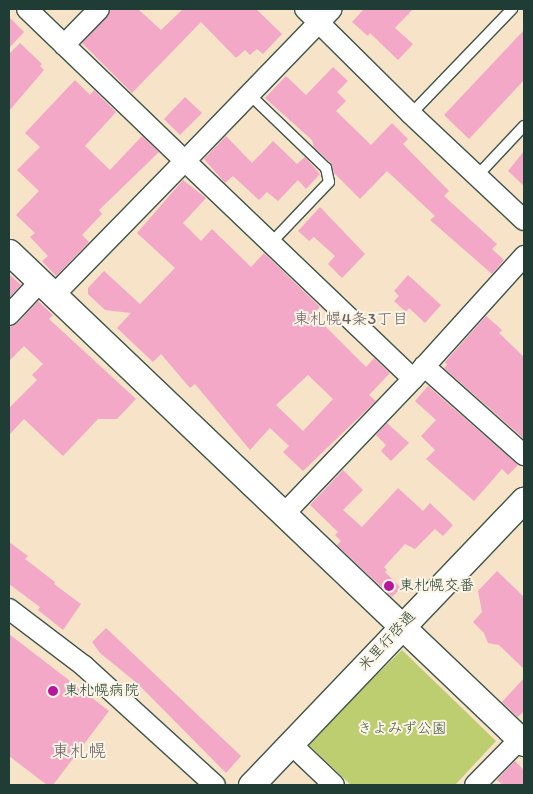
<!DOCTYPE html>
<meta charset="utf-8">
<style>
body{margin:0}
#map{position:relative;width:533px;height:794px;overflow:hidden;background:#f6e3c8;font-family:Itim,"Klee One",sans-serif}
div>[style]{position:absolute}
.green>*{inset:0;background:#bdce70}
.building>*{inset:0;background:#f4a8c8}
.roads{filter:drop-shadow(1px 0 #3f564a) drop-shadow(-1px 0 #3f564a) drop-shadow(0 1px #3f564a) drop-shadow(0 -1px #3f564a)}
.service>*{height:10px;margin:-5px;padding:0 5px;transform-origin:5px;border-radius:5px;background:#fff}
.minor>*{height:20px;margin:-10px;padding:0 10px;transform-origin:10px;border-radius:10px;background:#fff}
.tertiary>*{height:25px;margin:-12.5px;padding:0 12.5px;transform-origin:12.5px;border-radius:12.5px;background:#fff}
.dots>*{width:14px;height:14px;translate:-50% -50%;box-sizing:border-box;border:2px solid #fcf5e5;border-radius:50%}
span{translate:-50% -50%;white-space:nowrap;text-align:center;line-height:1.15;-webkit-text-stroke:4px #fcf5e5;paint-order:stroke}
.poi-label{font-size:15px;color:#1f3d34}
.left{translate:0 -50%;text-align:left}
.street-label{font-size:15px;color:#1f3d34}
.park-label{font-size:15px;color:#3f5a40}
.neighbourhood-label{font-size:16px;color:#6a6268}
.quarter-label{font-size:18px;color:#6a6268}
.frame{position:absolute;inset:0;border:10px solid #1f3d34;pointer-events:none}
</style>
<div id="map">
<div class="green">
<div style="clip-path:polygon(402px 650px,496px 741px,455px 785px,351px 785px,307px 743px)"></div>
</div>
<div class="building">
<div style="clip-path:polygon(112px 9px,138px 9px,161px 30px,183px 9px,256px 9px,282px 34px,263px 54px,257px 49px,250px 55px,245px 50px,236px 58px,201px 22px,132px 93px,82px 43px)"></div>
<div style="clip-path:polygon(364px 9px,413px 9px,395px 28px,413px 44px,398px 60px,370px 33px,368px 36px,352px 22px)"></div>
<div style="clip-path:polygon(9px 17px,24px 32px,9px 48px)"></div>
<div style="clip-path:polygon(524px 30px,524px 80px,469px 139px,444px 115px)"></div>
<div style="clip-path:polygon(20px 43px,42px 64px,40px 66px,44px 70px,9px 111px,9px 54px)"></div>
<div style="clip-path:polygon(333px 67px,348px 81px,337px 92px,346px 101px,336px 111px,371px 145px,392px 123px,408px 139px,403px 144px,449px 191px,444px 196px,497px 244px,492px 249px,504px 260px,492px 274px,430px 220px,435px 216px,387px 171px,360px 199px,334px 173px,331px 163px,314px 147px,312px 140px,265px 98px,286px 76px,306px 95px)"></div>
<div style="clip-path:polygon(75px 80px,90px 95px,94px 90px,116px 112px,85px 146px,110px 170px,142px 136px,159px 152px,99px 210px,102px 214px,82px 235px,89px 242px,56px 276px,42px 261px,48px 256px,30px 237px,35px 233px,16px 215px,39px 191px,17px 170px,40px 147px,25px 133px)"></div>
<div style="clip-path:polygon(185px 97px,202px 113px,180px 135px,164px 119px)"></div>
<div style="clip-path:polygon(226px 136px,252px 163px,273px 141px,297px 164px,305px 157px,320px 174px,306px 189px,298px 180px,278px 201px,267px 192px,259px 200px,233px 176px,225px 183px,204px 159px)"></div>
<div style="clip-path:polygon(524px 151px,524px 186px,508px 171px)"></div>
<div style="clip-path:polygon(evenodd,183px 180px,206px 198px,183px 223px,201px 241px,212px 229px,251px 267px,264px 253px,320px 307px,313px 314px,366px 367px,374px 358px,390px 373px,369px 395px,376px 401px,303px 471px,283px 452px,289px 446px,270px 428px,250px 450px,195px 384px,190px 388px,161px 354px,153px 362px,117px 328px,131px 313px,105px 310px,88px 294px,88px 288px,104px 271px,140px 304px,175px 268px,137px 233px,183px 180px,308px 375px,333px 399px,303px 431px,276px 405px,308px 375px)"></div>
<div style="clip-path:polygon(320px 207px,365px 254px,342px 278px,328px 264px,335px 256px,314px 237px,309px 241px,298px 231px)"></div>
<div style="clip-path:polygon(9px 274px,21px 285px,9px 298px)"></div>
<div style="clip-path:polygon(408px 275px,441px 305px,425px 323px,409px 308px,406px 312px,394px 301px,399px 296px,394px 291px)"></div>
<div style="clip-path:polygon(38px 301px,53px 315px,49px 319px,136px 399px,117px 419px,98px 419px,63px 456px,24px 419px,9px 435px,9px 408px,37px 380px,32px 375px,43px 364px,24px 346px,9px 361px,9px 327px,18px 323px)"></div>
<div style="clip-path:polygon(486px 316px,502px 330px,499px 333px,524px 357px,524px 439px,444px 368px,447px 365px,445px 362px)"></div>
<div style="clip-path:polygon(428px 386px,518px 465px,508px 475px,502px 469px,474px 501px,426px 459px,435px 450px,421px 436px,436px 420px,415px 401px)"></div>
<div style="clip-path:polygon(387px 423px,409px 443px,391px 461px,381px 451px,386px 445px,376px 435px)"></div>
<div style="clip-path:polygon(343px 470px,363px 490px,343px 510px,362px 527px,398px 488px,423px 511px,430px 503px,453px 525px,443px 536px,435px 529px,415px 549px,405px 544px,384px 567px,387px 570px,385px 572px,401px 588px,392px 597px,337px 545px,341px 541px,335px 535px,338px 532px,310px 505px)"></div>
<div style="clip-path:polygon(9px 542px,28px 556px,25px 559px,55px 582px,54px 584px,81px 604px,63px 630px,38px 610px,40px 607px,9px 584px)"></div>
<div style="clip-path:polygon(497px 571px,524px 597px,524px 669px,499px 645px,488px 643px,484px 633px,473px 622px,482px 612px,478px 591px)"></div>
<div style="clip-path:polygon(106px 628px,241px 756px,226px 773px,137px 683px,100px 653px,92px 642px)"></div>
<div style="clip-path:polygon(9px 634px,109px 711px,53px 785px,47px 785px,9px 756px)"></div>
<div style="clip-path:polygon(524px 678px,524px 711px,518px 717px,502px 702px)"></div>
<div style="clip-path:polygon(515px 761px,524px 770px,524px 785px,503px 785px,497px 780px)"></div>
</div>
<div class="roads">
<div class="service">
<div style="left:249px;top:94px;width:107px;rotate:43.9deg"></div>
<div style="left:326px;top:168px;width:14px;rotate:78deg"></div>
<div style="left:329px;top:182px;width:84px;rotate:133.6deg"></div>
<div style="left:411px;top:114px;width:146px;rotate:-46.1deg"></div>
<div style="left:477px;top:176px;width:69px;rotate:-46.8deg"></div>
</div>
<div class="minor">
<div style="left:27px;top:9px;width:219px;rotate:43.9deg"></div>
<div style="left:185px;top:161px;width:211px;rotate:-46deg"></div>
<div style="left:305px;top:9px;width:149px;rotate:44.7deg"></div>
<div style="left:411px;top:114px;width:155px;rotate:43.2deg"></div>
<div style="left:64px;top:45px;width:50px;rotate:-45.8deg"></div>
<div style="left:55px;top:294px;width:186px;rotate:-45.7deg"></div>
<div style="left:185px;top:161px;width:315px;rotate:43.7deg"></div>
<div style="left:9px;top:315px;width:45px;rotate:-46.8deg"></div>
<div style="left:424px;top:366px;width:134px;rotate:41.7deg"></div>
<div style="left:283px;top:515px;width:188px;rotate:-46.3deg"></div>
<div style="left:413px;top:379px;width:166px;rotate:-47.9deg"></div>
<div style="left:9px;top:609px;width:94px;rotate:37.2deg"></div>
<div style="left:84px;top:666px;width:177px;rotate:42.3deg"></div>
<div style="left:291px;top:744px;width:59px;rotate:43.6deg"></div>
<div style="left:475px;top:785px;width:70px;rotate:-45.6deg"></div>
</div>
<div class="tertiary">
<div style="left:9px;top:252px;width:712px;rotate:43.63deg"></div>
<div style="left:251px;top:785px;width:395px;rotate:-46.3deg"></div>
</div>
</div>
<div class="dots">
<div style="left:389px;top:586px;background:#b5179e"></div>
<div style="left:53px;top:691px;background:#b5179e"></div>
</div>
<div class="poi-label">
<span class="left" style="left:399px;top:586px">東札幌交番</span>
<span class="left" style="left:64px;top:691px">東札幌病院</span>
</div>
<div class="street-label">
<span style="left:387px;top:641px;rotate:-47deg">米里行啓通</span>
</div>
<div class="park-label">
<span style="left:402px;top:729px">きよみず公園</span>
</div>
<div class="neighbourhood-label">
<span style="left:351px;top:319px">東札幌4条3丁目</span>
</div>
<div class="quarter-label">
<span style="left:79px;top:751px">東札幌</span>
</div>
<div class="frame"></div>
</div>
